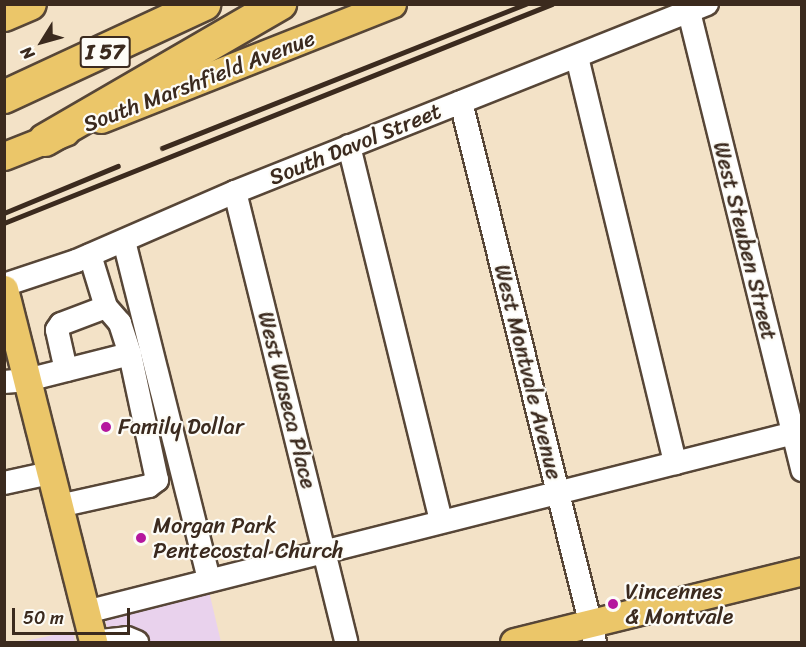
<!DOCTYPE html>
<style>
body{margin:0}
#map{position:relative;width:806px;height:647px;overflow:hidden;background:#f3e2c7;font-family:Sriracha,sans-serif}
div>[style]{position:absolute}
.built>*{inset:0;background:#e9d2ed}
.roads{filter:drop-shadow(2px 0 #574637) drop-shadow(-2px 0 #574637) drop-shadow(0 2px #574637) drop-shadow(0 -2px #574637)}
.minor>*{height:22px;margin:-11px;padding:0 11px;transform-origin:11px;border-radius:11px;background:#fff}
.major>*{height:27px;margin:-13.5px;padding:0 13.5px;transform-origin:13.5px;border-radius:13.5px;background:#ebc669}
.highway>*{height:32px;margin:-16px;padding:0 16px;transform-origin:16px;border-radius:16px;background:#ebc669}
.rail>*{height:4.5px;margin:-2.25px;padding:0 2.25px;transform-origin:2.25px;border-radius:2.25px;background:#3b2a1e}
.dots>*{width:16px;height:16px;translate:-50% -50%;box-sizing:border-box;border:3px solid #fdfcf7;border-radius:50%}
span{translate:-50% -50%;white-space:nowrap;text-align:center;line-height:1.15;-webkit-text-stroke:4.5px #fdfcf7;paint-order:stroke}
.shield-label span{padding:2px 4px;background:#fdfcf7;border:2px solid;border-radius:4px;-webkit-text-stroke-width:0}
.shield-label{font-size:21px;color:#3b2a1e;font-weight:700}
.street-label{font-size:22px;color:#3b2a1e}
.poi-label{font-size:22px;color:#3b2a1e}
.left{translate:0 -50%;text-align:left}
.frame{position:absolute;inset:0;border:6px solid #3b2a1e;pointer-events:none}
.north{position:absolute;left:12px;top:12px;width:60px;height:60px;-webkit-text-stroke:4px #fdfcf7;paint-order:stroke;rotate:233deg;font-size:16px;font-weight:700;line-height:24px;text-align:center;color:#3b2a1e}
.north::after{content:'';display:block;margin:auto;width:21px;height:27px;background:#3b2a1e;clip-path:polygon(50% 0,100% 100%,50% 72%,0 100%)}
.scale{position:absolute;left:12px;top:608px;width:118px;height:27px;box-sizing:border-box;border:3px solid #3b2a1e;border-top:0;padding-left:8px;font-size:18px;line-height:21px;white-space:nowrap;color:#3b2a1e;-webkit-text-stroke:4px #fdfcf7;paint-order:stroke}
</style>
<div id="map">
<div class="built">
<div style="clip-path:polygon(207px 583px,221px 642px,111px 642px,103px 612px)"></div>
<div style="clip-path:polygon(73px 631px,75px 642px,20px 642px)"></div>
</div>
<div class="roads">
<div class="minor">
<div style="left:689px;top:12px;width:472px;rotate:76.1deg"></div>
<div style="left:577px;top:57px;width:418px;rotate:76.4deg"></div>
<div style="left:461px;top:102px;width:556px;rotate:76.06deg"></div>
<div style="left:349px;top:146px;width:386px;rotate:76.2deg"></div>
<div style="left:235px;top:192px;width:463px;rotate:76.1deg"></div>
<div style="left:124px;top:241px;width:349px;rotate:75.9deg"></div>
<div style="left:4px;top:285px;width:76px;rotate:-18.4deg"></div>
<div style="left:76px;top:261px;width:173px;rotate:-23.5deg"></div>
<div style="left:235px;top:192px;width:508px;rotate:-21.72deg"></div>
<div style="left:66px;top:370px;width:41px;rotate:-102.7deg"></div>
<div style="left:57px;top:330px;width:7px;rotate:-56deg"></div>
<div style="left:61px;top:324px;width:48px;rotate:-20.7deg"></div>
<div style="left:106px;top:307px;width:54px;rotate:-107.1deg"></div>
<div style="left:4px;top:382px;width:23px;rotate:-5deg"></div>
<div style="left:27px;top:380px;width:106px;rotate:-14.2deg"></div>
<div style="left:4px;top:483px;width:47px;rotate:-12.3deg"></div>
<div style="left:59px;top:506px;width:92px;rotate:-12.5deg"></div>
<div style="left:149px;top:486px;width:10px;rotate:-37deg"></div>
<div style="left:157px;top:480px;width:129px;rotate:-102.1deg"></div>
<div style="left:130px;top:354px;width:33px;rotate:-108deg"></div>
<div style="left:120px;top:323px;width:21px;rotate:-131deg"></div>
<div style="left:86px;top:612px;width:739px;rotate:-14.19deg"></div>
<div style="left:91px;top:642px;width:36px;rotate:-6deg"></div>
<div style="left:127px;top:638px;width:11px;rotate:22deg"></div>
</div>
<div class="major">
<div style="left:101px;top:119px;width:313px;rotate:-21.6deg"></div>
<div style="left:4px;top:156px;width:66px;rotate:-21.5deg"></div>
<div style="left:4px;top:289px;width:364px;rotate:75.8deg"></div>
<div style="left:514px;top:642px;width:297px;rotate:-13.8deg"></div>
</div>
<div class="highway">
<div style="left:4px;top:15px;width:28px;rotate:-23deg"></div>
<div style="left:4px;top:97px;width:221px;rotate:-24.9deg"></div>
<div style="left:45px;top:140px;width:272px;rotate:-30.1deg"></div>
</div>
</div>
<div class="rail">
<div style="left:162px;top:148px;width:391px;rotate:-21.6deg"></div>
<div style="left:4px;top:213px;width:123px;rotate:-22.4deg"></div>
<div style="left:4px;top:223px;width:590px;rotate:-21.78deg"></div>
</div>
<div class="dots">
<div style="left:106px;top:427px;background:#b5179e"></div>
<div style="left:141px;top:538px;background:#b5179e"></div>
<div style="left:613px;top:604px;background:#b5179e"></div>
</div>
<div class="shield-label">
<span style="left:105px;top:52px">I 57</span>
</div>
<div class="street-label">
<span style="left:199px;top:81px;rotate:-21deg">South Marshfield Avenue</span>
<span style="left:355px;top:144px;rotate:-22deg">South Davol Street</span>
<span style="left:745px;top:241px;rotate:76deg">West Steuben Street</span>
<span style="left:528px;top:372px;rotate:76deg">West Montvale Avenue</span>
<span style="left:287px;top:400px;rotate:76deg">West Waseca Place</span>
</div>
<div class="poi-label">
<span class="left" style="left:118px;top:427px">Family Dollar</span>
<span class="left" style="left:153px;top:538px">Morgan Park<br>Pentecostal Church</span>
<span class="left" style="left:625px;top:604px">Vincennes<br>&amp; Montvale</span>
</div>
<div class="frame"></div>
<div class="north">N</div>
<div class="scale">50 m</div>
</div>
